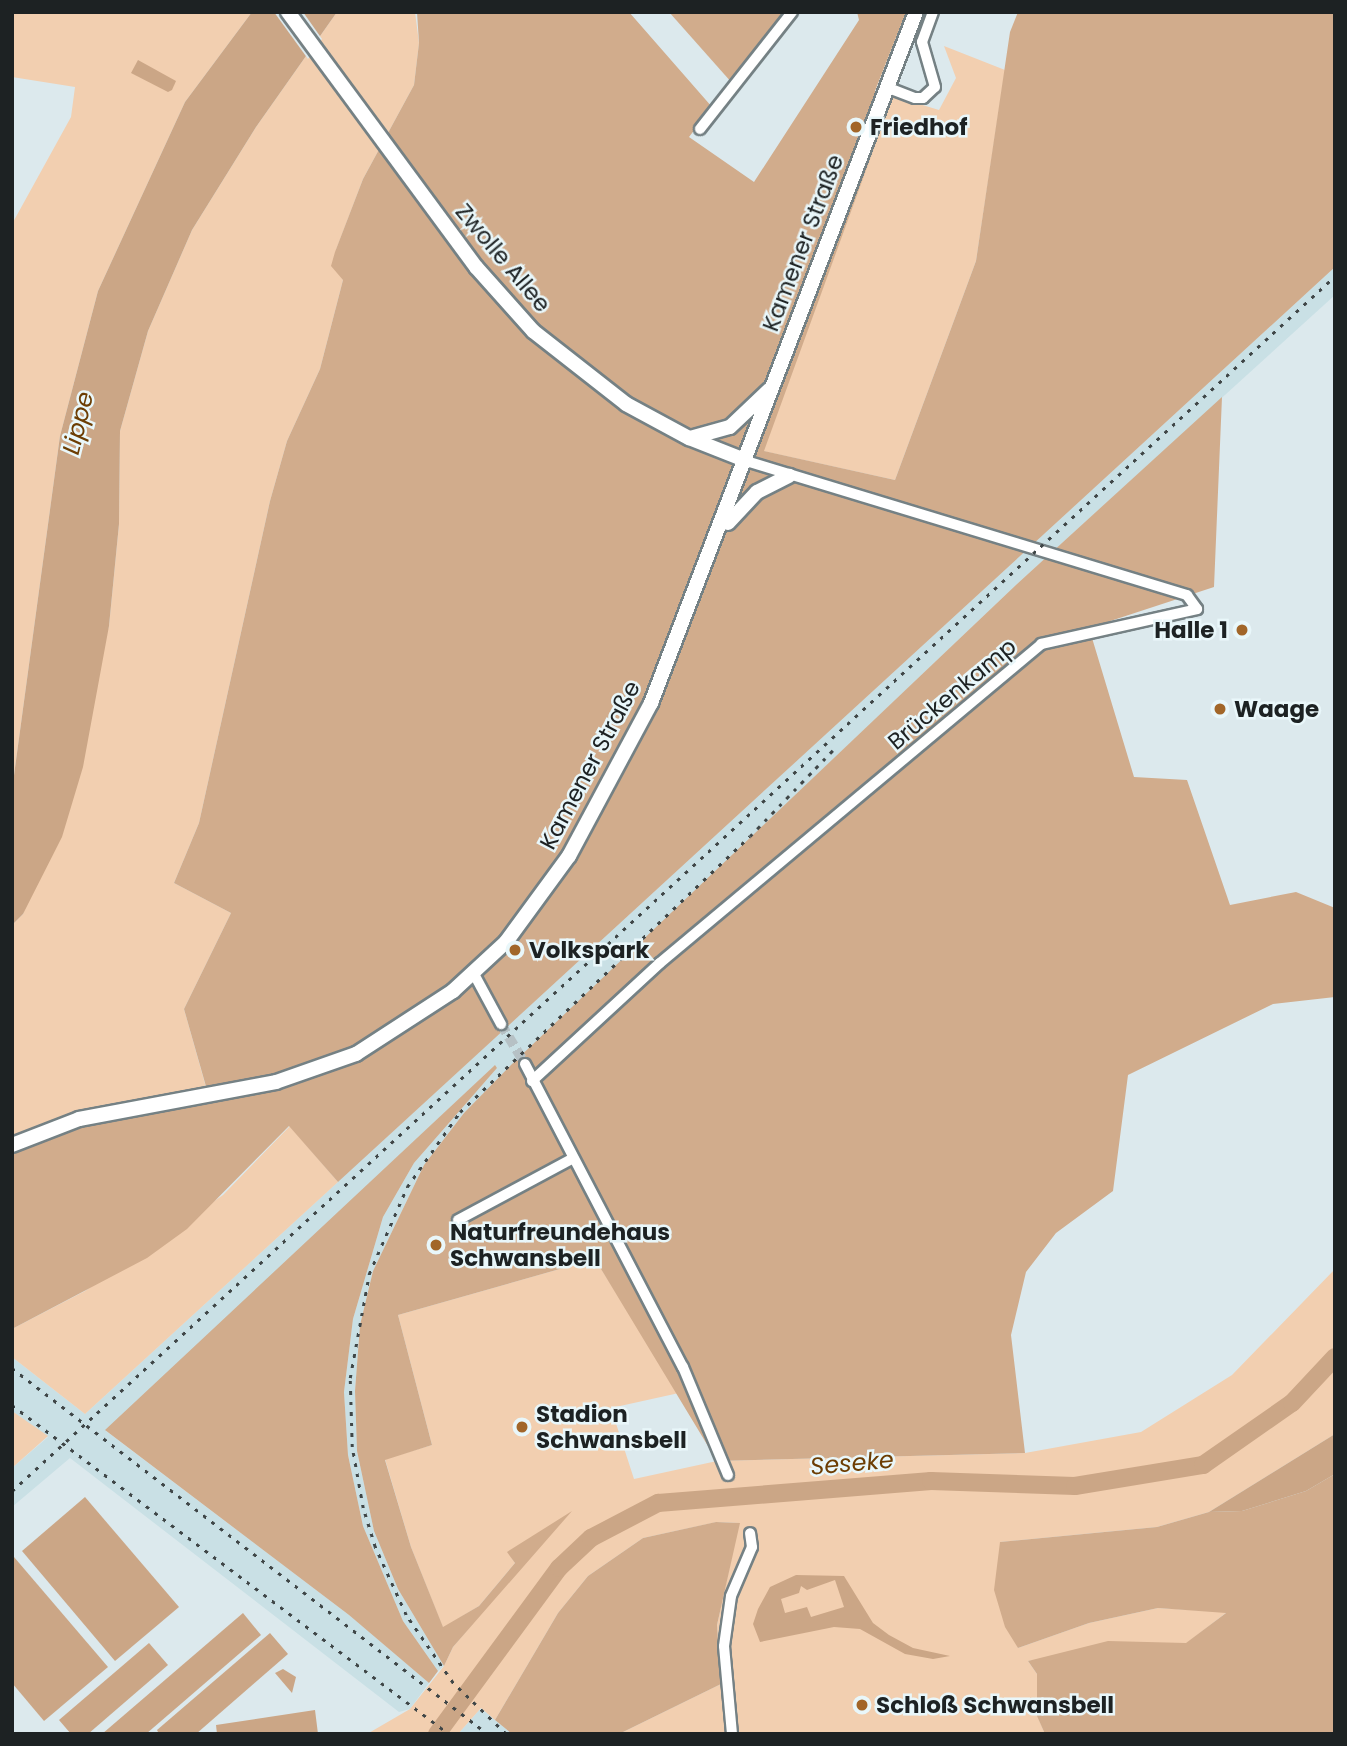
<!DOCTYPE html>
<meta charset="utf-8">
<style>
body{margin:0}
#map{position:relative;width:1347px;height:1746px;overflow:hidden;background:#dce9ed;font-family:Poppins,sans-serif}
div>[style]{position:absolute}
.built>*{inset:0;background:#c9e0e5}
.green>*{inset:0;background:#f2cfb0}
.forest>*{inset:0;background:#d1ac8c}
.water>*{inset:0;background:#cba686}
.pier>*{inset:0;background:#dce9ed}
.river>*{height:18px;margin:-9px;padding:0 9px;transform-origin:9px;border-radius:9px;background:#cba686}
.street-tunnel>*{height:10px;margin-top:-5px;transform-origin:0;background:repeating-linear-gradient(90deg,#b6c1c5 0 10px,transparent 0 15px)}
.roads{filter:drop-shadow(2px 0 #758184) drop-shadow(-2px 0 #758184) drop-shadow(0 2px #758184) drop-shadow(0 -2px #758184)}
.street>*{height:10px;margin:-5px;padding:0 5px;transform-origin:5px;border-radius:5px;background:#fff}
.secondary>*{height:14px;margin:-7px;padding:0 7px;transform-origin:7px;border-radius:7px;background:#fff}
.rail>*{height:2.5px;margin-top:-1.25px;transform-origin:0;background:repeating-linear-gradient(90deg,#3f4647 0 3.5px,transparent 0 10.5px)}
.dots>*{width:19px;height:19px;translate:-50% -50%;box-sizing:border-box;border:4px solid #e9f7fa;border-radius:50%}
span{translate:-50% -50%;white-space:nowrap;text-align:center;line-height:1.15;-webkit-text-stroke:5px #e9f7fa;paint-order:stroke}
.poi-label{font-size:23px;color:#1d2223;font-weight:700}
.left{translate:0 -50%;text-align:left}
.right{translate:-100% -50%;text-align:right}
.street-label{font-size:23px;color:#1d2223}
.water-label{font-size:24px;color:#6c3d03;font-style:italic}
.frame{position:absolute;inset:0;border:14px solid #1d2223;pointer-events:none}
</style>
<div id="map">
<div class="built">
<div style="clip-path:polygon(1335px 267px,1335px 295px,1017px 584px,512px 1065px,464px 1113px,424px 1165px,373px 1271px,360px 1324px,355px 1391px,357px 1451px,374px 1531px,398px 1589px,444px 1666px,438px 1671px,403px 1621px,363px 1526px,348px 1455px,344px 1392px,353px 1319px,383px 1217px,414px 1163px,497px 1068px,494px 1066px,106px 1431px,349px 1615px,429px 1683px,410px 1709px,399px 1712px,70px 1458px,12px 1507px,12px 1468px,48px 1437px,12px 1411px,12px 1357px,85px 1414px)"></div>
<div style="clip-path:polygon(481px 1708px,495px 1720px,512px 1734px,458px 1734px)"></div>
</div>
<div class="green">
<div style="clip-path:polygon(12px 12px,252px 12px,185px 102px,98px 291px,60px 436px,12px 790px,12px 224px,71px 117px,75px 87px,12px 77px)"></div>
<div style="clip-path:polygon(337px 12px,415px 12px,419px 43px,414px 85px,363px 179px,336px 250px,343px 280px,320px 369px,287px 441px,270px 501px,199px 823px,174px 883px,231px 913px,184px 1009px,209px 1098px,52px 1132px,12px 1152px,12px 925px,23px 914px,109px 626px,119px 524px,120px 431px,148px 331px,192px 230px,256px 127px)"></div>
<div style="clip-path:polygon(944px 46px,1005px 70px,976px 261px,895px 480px,763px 451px,893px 96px,939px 110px,956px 78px)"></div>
<div style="clip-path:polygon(290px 1126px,338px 1182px,85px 1414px,12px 1357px,12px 1329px,85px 1291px,223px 1195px)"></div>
<div style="clip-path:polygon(595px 1259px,679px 1393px,611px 1408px,634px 1479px,717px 1461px,1025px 1453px,1141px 1432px,1232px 1375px,1335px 1269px,1335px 1434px,1209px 1512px,1157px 1527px,1000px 1542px,1018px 1648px,1089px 1623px,1158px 1608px,1227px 1612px,1187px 1643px,1028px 1661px,1037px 1674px,1037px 1715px,1045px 1734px,619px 1734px,721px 1684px,717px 1625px,739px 1523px,717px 1522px,643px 1538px,588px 1576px,558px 1613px,495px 1720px,481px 1708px,458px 1734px,367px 1734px,410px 1709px,444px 1666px,453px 1647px,559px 1521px,508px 1552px,515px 1563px,479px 1606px,443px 1628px,411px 1547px,385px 1459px,432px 1445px,398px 1315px)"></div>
<div style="clip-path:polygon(12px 1411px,48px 1436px,12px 1468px)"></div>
</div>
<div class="forest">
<div style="clip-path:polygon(417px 12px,629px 12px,712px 107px,689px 137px,754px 182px,859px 20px,857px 12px,906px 12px,875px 91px,893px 96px,764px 451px,895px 480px,976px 261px,1010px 32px,1018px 12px,1335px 12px,1335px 267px,338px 1182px,289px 1126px,187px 1229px,147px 1258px,12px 1329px,12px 1152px,52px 1132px,103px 1118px,209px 1097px,184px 1009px,231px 913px,174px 883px,199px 823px,270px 501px,287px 441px,320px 369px,343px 280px,331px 266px,335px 252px,363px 179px,414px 85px,419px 43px)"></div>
<div style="clip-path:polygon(669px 12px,788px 12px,732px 83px)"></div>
<div style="clip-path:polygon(1222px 397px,1214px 587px,1089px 628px,1134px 777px,1187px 780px,1230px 905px,1296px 892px,1335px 908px,1335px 997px,1273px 1004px,1128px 1075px,1113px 1191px,1056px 1233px,1026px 1272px,1011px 1335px,1025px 1453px,717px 1461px,595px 1259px,398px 1315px,432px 1445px,385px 1460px,411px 1547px,443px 1627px,479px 1606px,515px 1563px,507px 1552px,572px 1511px,453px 1647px,444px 1666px,398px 1589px,374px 1531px,357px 1451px,355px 1391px,360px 1325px,373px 1271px,424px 1165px,464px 1113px,511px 1065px,1017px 584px)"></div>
<div style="clip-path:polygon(495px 1065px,497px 1068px,414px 1163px,383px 1217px,353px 1319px,344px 1392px,348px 1455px,363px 1526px,403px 1621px,438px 1671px,429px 1683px,349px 1615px,105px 1430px)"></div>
<div style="clip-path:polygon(1335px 1474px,1335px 1734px,1045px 1734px,1037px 1716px,1037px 1674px,1028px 1661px,1108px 1641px,1186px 1643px,1226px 1613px,1158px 1608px,1089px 1623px,1018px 1648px,1005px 1627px,994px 1590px,1000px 1542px,1157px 1527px,1209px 1512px,1242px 1511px,1306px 1491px)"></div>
<div style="clip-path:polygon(716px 1522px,740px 1523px,717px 1625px,721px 1684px,619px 1734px,512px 1734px,495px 1720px,558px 1613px,588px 1576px,643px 1538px)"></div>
</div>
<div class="water">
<div style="clip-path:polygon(252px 12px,337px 12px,256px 127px,192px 230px,148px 331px,120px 431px,119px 524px,109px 626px,83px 767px,62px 837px,23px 914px,12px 925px,12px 790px,60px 436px,98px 291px,185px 102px)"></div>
<div style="clip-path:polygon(138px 60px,176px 81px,172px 90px,168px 92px,131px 73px)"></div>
<div style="clip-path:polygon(1335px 1434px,1335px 1474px,1306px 1491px,1242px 1511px,1209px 1512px)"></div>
<div style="clip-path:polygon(85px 1497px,179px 1607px,115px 1661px,22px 1551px)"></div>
<div style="clip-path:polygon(14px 1557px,108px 1667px,44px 1721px,12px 1683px)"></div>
<div style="clip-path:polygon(evenodd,796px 1575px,844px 1576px,873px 1623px,889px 1635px,913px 1648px,950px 1656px,933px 1659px,905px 1654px,860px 1629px,834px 1627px,760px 1642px,753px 1624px,758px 1609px,770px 1587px,796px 1575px,835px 1580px,844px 1607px,811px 1617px,807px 1607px,785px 1613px,781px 1599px,799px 1593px,801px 1586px,807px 1590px,835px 1580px)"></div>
<div style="clip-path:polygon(243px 1613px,261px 1635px,146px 1734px,102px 1734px)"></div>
<div style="clip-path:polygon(270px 1633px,288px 1654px,196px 1734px,159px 1734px,157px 1730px)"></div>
<div style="clip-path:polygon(149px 1643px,168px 1665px,88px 1734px,71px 1734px,59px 1720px)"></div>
<div style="clip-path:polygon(283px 1669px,296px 1677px,292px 1693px,275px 1673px)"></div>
<div style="clip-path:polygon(315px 1710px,318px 1734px,217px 1734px,216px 1725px)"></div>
</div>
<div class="pier">
<div style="clip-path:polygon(274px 12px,303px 12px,322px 39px,308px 59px)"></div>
</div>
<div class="river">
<div style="left:437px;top:1734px;width:206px;rotate:-53.7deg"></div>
<div style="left:559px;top:1568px;width:44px;rotate:-43.2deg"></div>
<div style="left:591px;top:1538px;width:76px;rotate:-27.6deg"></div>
<div style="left:658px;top:1503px;width:274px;rotate:-4.6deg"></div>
<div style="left:931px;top:1481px;width:144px;rotate:2deg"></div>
<div style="left:1075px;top:1486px;width:130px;rotate:-9.3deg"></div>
<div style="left:1203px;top:1465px;width:108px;rotate:-34.9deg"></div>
<div style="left:1292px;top:1403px;width:63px;rotate:-46.9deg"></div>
</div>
<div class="street-tunnel">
<div style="left:501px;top:1024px;width:47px;rotate:59deg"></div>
</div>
<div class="roads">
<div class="street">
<div style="left:886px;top:87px;width:31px;rotate:21deg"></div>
<div style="left:915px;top:98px;width:8px"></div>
<div style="left:923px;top:98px;width:16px;rotate:-43deg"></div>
<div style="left:935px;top:87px;width:47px;rotate:-106.1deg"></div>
<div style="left:922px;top:42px;width:32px;rotate:-70deg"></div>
<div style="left:700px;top:129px;width:149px;rotate:-51.8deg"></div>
<div style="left:474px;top:974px;width:57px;rotate:61.6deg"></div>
<div style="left:525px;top:1064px;width:342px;rotate:62.5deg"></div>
<div style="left:683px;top:1367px;width:117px;rotate:67.4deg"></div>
<div style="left:532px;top:1081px;width:174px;rotate:-42.7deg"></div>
<div style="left:660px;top:963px;width:497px;rotate:-39.9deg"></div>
<div style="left:1041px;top:644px;width:160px;rotate:-12.6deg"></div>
<div style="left:1197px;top:609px;width:17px;rotate:-126deg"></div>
<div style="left:1187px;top:595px;width:460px;rotate:-163.1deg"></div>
<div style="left:458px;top:1220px;width:129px;rotate:-28.2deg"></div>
<div style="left:732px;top:1734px;width:88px;rotate:-95.2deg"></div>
<div style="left:724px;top:1646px;width:50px;rotate:-82deg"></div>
<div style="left:731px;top:1596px;width:53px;rotate:-66.8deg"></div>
<div style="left:752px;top:1547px;width:14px;rotate:-98deg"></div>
</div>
<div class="secondary">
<div style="left:288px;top:12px;width:317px;rotate:53.6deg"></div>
<div style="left:476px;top:267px;width:86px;rotate:48.3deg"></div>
<div style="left:533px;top:331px;width:118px;rotate:38.1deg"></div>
<div style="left:626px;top:404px;width:72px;rotate:28.4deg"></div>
<div style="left:689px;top:438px;width:62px;rotate:21.6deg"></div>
<div style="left:690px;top:438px;width:41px;rotate:-15.4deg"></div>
<div style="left:730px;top:427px;width:54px;rotate:-43.5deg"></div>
<div style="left:728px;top:523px;width:42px;rotate:-46.9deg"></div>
<div style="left:757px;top:492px;width:36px;rotate:-27deg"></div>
<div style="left:12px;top:1145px;width:72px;rotate:-21.2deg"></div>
<div style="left:79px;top:1119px;width:200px;rotate:-10.6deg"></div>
<div style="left:276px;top:1082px;width:85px;rotate:-19.3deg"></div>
<div style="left:356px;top:1054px;width:116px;rotate:-33deg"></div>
<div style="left:453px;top:991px;width:72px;rotate:-42.8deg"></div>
<div style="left:506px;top:942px;width:107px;rotate:-53.8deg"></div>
<div style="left:569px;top:856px;width:174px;rotate:-61.8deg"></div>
<div style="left:651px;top:703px;width:740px;rotate:-69.02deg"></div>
</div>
</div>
<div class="rail">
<div style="left:12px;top:1368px;width:600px;rotate:37.56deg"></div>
<div style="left:12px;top:1405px;width:547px;rotate:36.97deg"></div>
<div style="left:12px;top:1491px;width:1796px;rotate:-42.56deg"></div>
<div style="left:506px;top:1734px;width:74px;rotate:-136.1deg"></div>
<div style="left:453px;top:1683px;width:83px;rotate:-124.7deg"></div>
<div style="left:406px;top:1615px;width:75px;rotate:-114.5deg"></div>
<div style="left:375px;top:1547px;width:41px;rotate:-107.1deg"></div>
<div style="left:363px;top:1508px;width:62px;rotate:-100.2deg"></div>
<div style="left:352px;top:1447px;width:69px;rotate:-91.7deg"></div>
<div style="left:350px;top:1378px;width:106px;rotate:-79.6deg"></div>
<div style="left:369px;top:1274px;width:95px;rotate:-66.4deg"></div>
<div style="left:407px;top:1187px;width:92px;rotate:-54.8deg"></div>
<div style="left:460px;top:1112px;width:400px;rotate:-43.6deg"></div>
<div style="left:750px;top:836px;width:122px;rotate:-46deg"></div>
</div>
<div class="dots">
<div style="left:856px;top:127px;background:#a26629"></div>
<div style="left:1242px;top:630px;background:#a26629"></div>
<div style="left:1220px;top:709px;background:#a26629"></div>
<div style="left:515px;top:950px;background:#a26629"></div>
<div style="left:436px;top:1245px;background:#a26629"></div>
<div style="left:522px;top:1427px;background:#a26629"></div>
<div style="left:862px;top:1705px;background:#a26629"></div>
</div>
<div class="poi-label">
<span class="left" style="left:870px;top:127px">Friedhof</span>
<span class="right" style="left:1228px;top:630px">Halle 1</span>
<span class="left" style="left:1234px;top:709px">Waage</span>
<span class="left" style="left:529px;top:950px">Volkspark</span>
<span class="left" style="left:450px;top:1245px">Naturfreundehaus<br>Schwansbell</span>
<span class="left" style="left:536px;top:1427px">Stadion<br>Schwansbell</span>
<span class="left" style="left:876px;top:1705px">Schloß Schwansbell</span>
</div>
<div class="street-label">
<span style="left:803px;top:243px;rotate:-69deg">Kamener Straße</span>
<span style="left:503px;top:258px;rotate:50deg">Zwolle Allee</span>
<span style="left:952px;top:694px;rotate:-40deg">Brückenkamp</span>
<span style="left:590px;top:765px;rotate:-62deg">Kamener Straße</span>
</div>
<div class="water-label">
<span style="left:78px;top:423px;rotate:-76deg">Lippe</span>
<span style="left:852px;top:1463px;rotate:-5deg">Seseke</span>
</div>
<div class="frame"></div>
</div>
